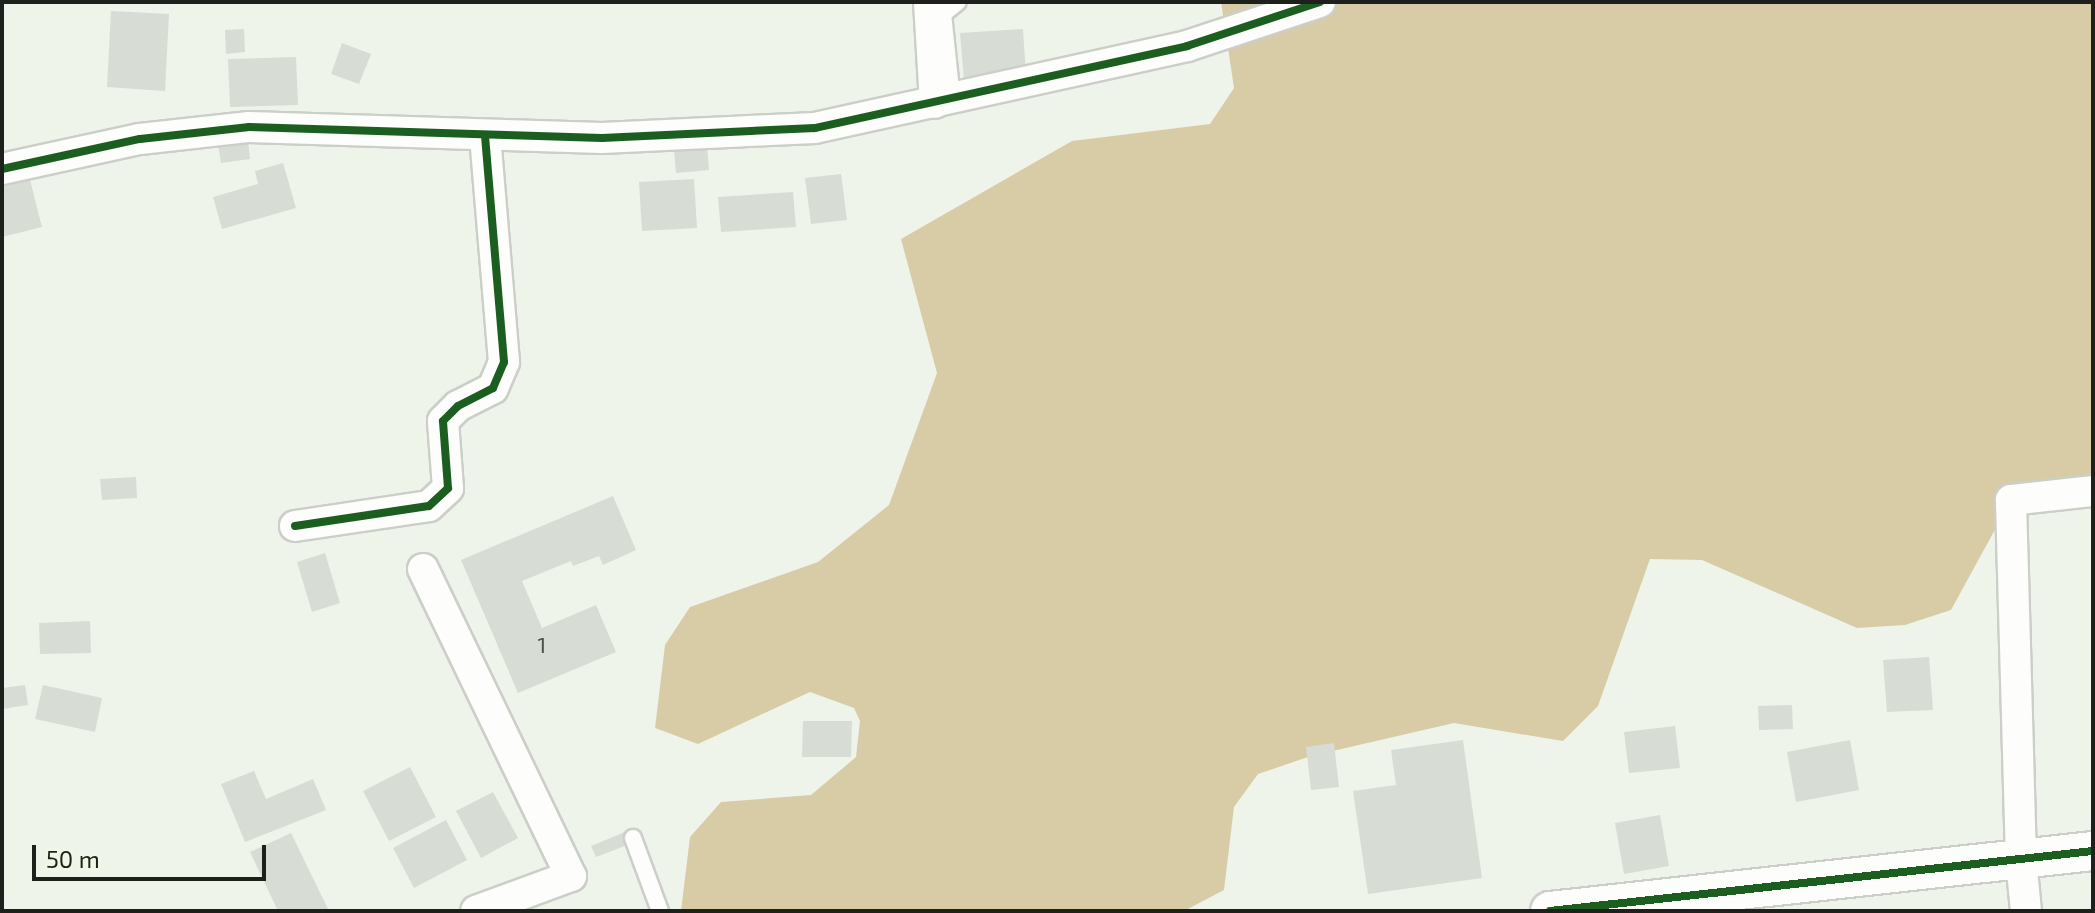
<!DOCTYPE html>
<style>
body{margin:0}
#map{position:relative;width:2095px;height:913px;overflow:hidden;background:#eff4ea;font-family:"Exo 2",sans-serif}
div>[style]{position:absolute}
.forest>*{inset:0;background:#d8cca7}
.building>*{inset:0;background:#d7dcd5}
.roads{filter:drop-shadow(2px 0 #cbcfc7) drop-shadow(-2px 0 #cbcfc7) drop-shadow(0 2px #cbcfc7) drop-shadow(0 -2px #cbcfc7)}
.service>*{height:16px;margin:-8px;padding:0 8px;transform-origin:8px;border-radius:8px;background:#fdfdfc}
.minor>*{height:30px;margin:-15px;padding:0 15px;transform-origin:15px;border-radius:15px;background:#fdfdfc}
.tertiary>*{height:38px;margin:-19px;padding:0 19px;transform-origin:19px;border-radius:19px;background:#fdfdfc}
.cycleway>*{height:8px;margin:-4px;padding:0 4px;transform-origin:4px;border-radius:4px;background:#1b5e20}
span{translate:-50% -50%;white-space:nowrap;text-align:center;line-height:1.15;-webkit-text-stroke:6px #eff7e7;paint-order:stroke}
.number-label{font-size:22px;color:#4d514a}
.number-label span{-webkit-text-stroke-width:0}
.frame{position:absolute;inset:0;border:4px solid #1e211b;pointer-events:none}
.scale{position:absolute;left:32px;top:845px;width:234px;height:36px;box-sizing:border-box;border:4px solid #1e211b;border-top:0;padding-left:10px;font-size:24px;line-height:28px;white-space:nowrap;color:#1e211b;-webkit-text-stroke:6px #eff7e7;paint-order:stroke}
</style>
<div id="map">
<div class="forest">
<div style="clip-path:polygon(1221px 2px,2093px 2px,2093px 478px,2015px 493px,1951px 610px,1905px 625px,1857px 628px,1702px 560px,1650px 559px,1598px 706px,1563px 741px,1454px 723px,1311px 756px,1258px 774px,1234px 807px,1224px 890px,1184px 911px,681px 911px,690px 837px,721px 802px,811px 795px,856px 757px,860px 721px,854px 708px,810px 692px,698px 744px,655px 728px,665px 645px,690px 607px,818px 562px,889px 505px,937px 373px,901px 239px,1072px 141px,1210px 124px,1234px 88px)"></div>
</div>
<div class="building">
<div style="clip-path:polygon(111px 11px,169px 14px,165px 91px,107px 87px)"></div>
<div style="clip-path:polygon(244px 29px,245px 52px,226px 54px,225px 30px)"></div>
<div style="clip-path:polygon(1023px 29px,1026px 76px,964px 80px,960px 33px)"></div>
<div style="clip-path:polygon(342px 43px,371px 54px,359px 84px,331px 74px)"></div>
<div style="clip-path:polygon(296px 57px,298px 105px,230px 107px,228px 59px)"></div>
<div style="clip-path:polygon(248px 140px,250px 159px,221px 163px,218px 144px)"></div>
<div style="clip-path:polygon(707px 147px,709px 170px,676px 173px,674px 149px)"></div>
<div style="clip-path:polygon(283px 163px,296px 208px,222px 229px,213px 197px,258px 184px,255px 171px)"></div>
<div style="clip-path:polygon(841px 174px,847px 220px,811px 224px,805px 178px)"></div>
<div style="clip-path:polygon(694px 179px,697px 228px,642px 231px,639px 182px)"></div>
<div style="clip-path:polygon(30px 180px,42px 227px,2px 237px,2px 187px)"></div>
<div style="clip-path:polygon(793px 192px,796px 227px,721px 232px,718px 197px)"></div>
<div style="clip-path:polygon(136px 477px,137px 498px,102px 500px,100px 479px)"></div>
<div style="clip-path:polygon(613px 496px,636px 550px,603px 565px,599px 556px,573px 566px,571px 561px,522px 581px,542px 628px,596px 605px,616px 652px,518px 693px,461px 560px)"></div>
<div style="clip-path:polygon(325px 553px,340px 603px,312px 612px,297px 562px)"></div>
<div style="clip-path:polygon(90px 621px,91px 653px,40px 654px,39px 623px)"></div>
<div style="clip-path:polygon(1929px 657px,1933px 710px,1887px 712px,1883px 660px)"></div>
<div style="clip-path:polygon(25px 685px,28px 705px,2px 709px,2px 688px)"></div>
<div style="clip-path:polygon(43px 685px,102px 698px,95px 732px,35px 719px)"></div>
<div style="clip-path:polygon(1792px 705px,1793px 729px,1759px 730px,1758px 706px)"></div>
<div style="clip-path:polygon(803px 721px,852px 721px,851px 757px,802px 757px)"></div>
<div style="clip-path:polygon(1675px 726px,1680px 768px,1629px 773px,1624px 732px)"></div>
<div style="clip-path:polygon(1463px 740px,1482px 878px,1368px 894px,1353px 791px,1396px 785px,1391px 750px)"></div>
<div style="clip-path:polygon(1850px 740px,1859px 790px,1796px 802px,1787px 752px)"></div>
<div style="clip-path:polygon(1334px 743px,1339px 787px,1311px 790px,1306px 747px)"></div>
<div style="clip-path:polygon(410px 767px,436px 817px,389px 841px,363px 791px)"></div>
<div style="clip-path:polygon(254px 771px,266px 799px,313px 779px,326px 810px,245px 842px,221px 784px)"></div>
<div style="clip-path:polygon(493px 792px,518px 838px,481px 858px,456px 811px)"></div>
<div style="clip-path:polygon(1660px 815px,1669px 866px,1624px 874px,1615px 823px)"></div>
<div style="clip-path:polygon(446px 820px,467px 860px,414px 888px,393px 848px)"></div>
<div style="clip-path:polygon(625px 832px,630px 844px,596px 857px,591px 846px)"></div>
<div style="clip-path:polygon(291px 833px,329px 911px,278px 911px,250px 852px)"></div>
</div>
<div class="roads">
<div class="service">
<div style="left:952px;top:99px;width:85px;rotate:-96deg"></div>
<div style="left:943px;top:14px;width:19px;rotate:-39deg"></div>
<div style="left:633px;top:838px;width:78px;rotate:69.7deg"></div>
</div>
<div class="minor">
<div style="left:929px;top:2px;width:101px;rotate:86.6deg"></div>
<div style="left:2px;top:169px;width:141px;rotate:-12.3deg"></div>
<div style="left:140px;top:139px;width:110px;rotate:-6.3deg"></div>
<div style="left:249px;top:127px;width:353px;rotate:1.8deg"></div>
<div style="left:602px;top:138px;width:213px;rotate:-2.7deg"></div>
<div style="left:815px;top:128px;width:381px;rotate:-12.4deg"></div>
<div style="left:1187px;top:46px;width:140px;rotate:-18.3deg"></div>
<div style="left:295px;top:526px;width:135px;rotate:-8.5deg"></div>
<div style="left:429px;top:506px;width:26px;rotate:-43deg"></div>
<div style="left:448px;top:488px;width:67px;rotate:-94.3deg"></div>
<div style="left:443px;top:421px;width:21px;rotate:-45deg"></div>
<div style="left:458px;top:406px;width:39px;rotate:-27deg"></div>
<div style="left:493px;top:388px;width:28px;rotate:-67deg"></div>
<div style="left:504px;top:362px;width:226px;rotate:-94.8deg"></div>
<div style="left:423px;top:569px;width:341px;rotate:64.3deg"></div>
<div style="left:571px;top:876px;width:101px;rotate:159.8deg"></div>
<div style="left:2026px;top:911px;width:51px;rotate:-95.6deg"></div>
<div style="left:2021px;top:860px;width:360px;rotate:-91.6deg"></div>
<div style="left:2011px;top:500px;width:82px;rotate:-6.3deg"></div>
</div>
<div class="tertiary">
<div style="left:1550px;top:911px;width:546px;rotate:-6.31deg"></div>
</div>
</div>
<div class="cycleway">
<div style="left:2px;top:169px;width:141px;rotate:-12.3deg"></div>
<div style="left:140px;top:139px;width:110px;rotate:-6.3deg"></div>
<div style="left:249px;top:127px;width:353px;rotate:1.8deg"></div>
<div style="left:602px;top:138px;width:213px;rotate:-2.7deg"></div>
<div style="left:815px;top:128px;width:381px;rotate:-12.4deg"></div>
<div style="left:1187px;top:46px;width:140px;rotate:-18.3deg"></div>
<div style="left:295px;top:526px;width:135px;rotate:-8.5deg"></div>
<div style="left:429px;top:506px;width:26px;rotate:-43deg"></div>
<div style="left:448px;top:488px;width:67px;rotate:-94.3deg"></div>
<div style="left:443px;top:421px;width:21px;rotate:-45deg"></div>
<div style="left:458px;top:406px;width:39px;rotate:-27deg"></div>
<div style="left:493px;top:388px;width:28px;rotate:-67deg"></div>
<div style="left:504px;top:362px;width:226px;rotate:-94.8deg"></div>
<div style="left:1550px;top:911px;width:546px;rotate:-6.31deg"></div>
</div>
<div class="number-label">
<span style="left:542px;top:645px">1</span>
</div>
<div class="frame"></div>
<div class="scale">50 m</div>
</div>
